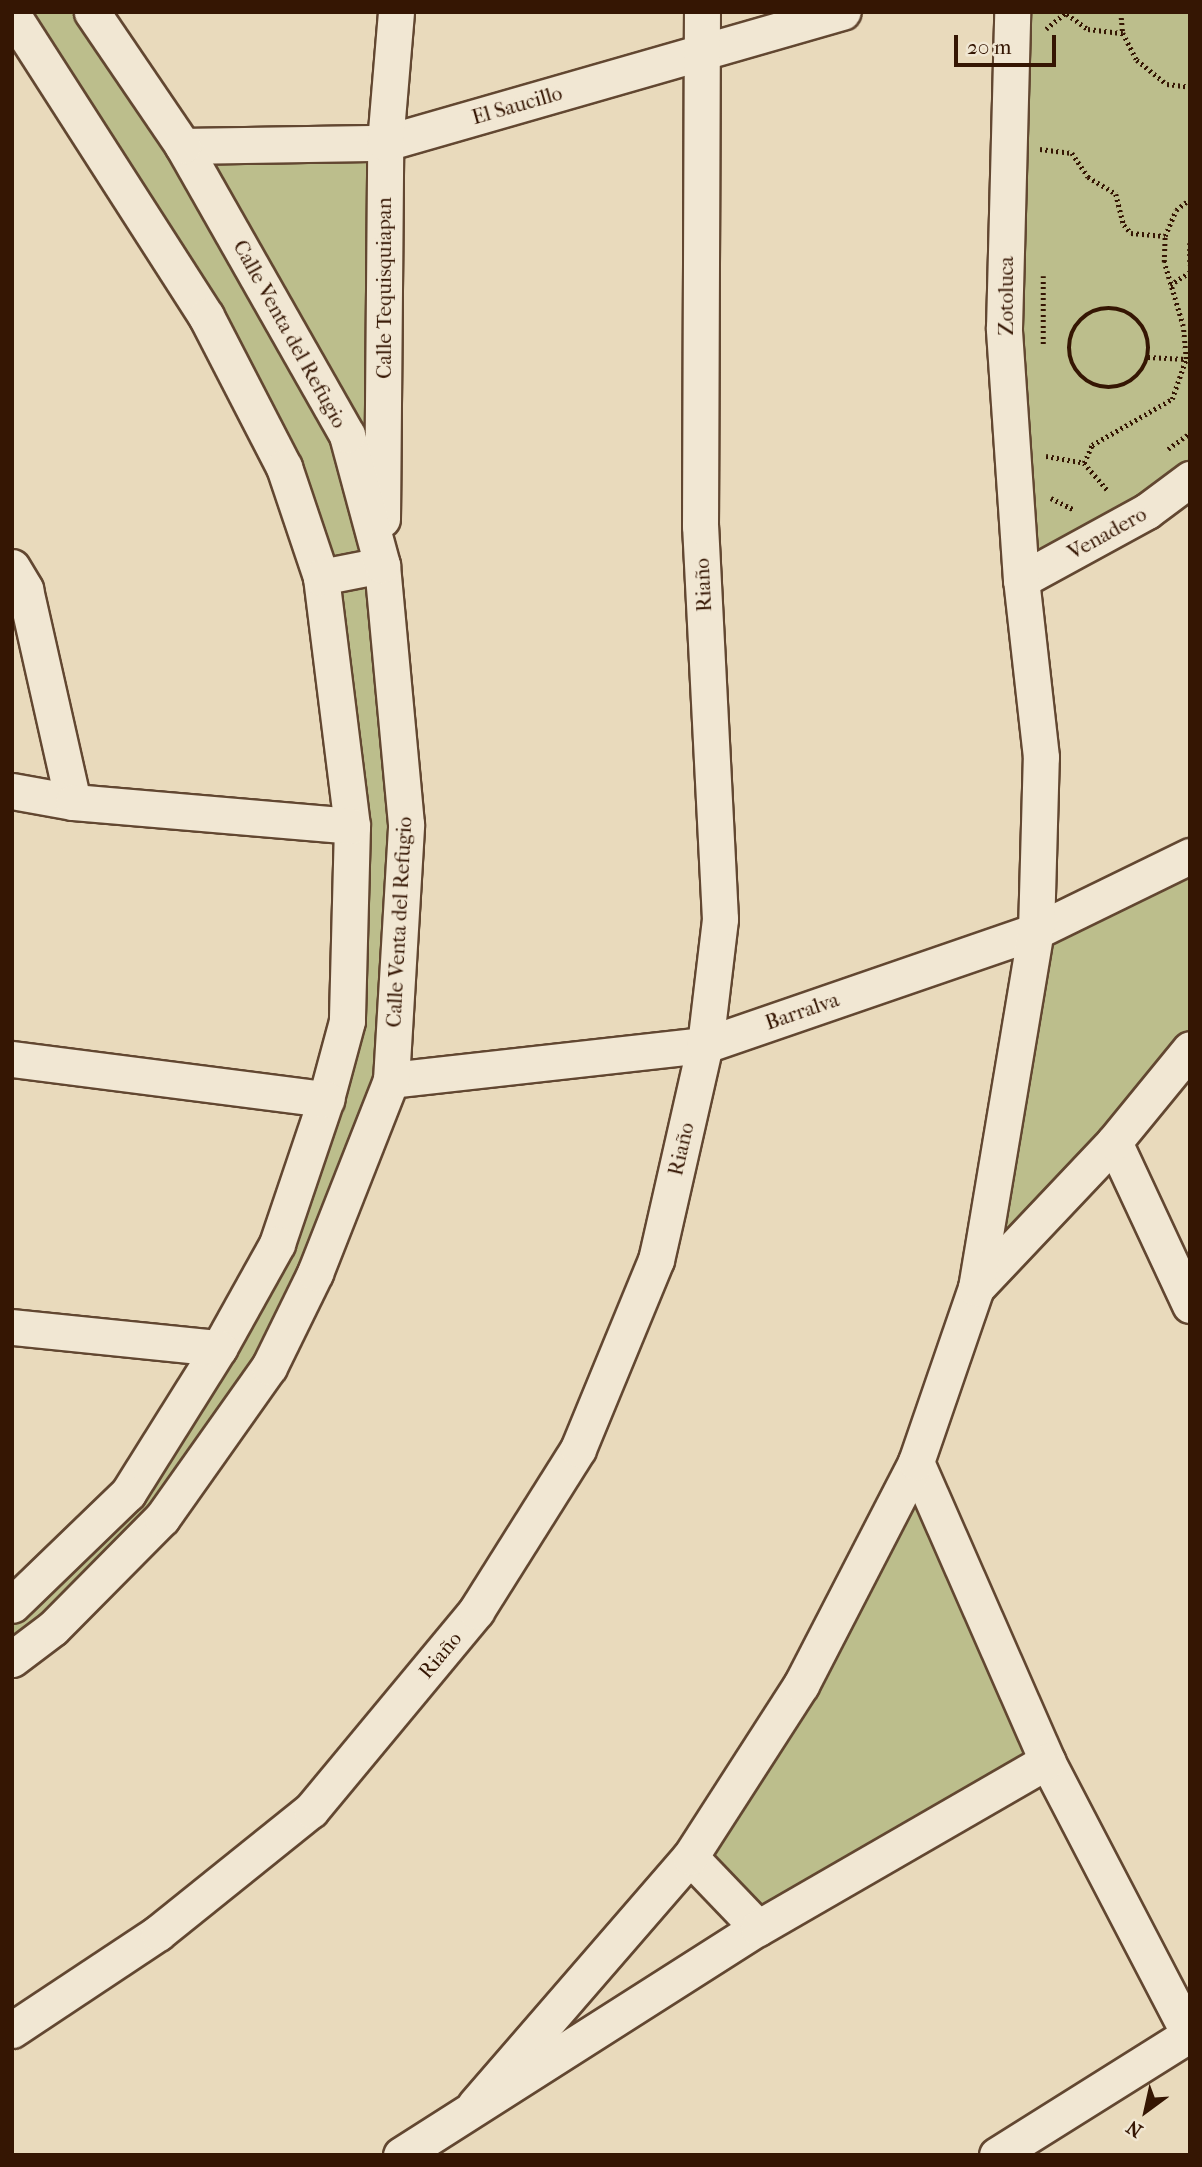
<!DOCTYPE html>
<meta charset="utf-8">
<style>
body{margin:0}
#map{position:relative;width:1202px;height:2167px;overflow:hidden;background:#e9dabc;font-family:"IM FELL French Canon",serif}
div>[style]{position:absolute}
.green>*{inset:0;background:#bcbe8c}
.path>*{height:4.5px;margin-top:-2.25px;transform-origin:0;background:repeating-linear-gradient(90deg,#351603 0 2px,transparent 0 5.5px)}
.path>.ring{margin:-2.25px;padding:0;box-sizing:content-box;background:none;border:4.5px solid #351603;border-radius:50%}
.roads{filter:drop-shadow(2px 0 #624731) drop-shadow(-2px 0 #624731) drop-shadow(0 2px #624731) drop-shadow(0 -2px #624731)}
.minor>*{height:35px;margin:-17.5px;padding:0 17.5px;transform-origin:17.5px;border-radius:17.5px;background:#f1e7d3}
span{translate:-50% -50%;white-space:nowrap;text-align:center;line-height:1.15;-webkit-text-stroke:6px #f1e7d3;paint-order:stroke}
.street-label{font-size:21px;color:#351603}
.frame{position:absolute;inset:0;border:14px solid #351603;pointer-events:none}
.north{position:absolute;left:1111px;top:2076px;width:70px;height:70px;-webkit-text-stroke:5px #f1e7d3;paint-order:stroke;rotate:213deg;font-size:19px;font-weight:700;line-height:28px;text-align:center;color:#351603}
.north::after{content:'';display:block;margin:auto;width:24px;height:32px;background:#351603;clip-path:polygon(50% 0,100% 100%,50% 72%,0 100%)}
.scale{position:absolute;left:954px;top:35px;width:102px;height:32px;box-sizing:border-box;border:4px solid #351603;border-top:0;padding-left:9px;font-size:21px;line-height:24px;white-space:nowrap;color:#351603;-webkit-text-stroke:5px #f1e7d3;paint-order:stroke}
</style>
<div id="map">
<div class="green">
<div style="clip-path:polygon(12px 12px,92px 12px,183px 146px,385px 143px,382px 564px,406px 824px,391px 1080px,315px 1273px,162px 1518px,12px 1659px,12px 1605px,128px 1493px,219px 1348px,326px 1099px,352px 826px,284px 467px)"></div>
<div style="clip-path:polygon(1012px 12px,1190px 12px,1190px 479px,1021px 580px)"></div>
<div style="clip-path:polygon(1190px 856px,1190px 1049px,977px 1288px,1036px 931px)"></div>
<div style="clip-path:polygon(916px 1462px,1047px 1761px,758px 1928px,690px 1857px)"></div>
</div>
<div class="path">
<div style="left:1121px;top:12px;width:21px;rotate:85deg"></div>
<div style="left:1123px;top:33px;width:30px;rotate:63deg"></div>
<div style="left:1137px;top:60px;width:38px;rotate:39deg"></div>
<div style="left:1167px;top:84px;width:23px;rotate:7deg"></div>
<div style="left:1067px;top:14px;width:26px;rotate:36deg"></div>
<div style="left:1088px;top:29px;width:35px;rotate:7deg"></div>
<div style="left:1046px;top:29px;width:26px;rotate:-40deg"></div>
<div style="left:1040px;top:149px;width:32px;rotate:7deg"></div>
<div style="left:1072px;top:153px;width:29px;rotate:56deg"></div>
<div style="left:1088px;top:177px;width:33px;rotate:31deg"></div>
<div style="left:1116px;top:194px;width:32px;rotate:76deg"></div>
<div style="left:1124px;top:225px;width:11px;rotate:49deg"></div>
<div style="left:1131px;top:233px;width:34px;rotate:5deg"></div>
<div style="left:1190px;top:243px;width:22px;rotate:90deg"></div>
<div style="left:1170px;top:285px;width:24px;rotate:-33deg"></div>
<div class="ring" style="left:1069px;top:308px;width:75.5px;height:75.5px"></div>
<div style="left:1043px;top:344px;width:68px;rotate:-90deg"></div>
<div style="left:1148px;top:357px;width:38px;rotate:3deg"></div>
<div style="left:1168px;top:449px;width:27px;rotate:-36deg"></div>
<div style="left:1046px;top:456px;width:39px;rotate:10deg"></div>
<div style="left:1084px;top:463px;width:38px;rotate:49deg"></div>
<div style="left:1084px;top:463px;width:20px;rotate:-66deg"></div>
<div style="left:1092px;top:445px;width:92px;rotate:-29.9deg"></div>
<div style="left:1172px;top:399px;width:42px;rotate:-70.7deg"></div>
<div style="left:1186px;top:359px;width:33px;rotate:-95deg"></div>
<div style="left:1183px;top:326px;width:67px;rotate:-106.5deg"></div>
<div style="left:1164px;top:262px;width:26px;rotate:-88deg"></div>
<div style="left:1165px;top:236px;width:28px;rotate:-67deg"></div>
<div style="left:1176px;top:210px;width:18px;rotate:-38deg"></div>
<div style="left:1051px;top:498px;width:25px;rotate:27deg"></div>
</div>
<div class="roads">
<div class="minor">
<div style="left:12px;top:14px;width:359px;rotate:57.3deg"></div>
<div style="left:206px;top:316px;width:170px;rotate:62.7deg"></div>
<div style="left:284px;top:467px;width:116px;rotate:71.4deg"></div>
<div style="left:321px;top:577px;width:251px;rotate:82.9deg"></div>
<div style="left:352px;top:826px;width:195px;rotate:91.5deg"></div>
<div style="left:347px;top:1021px;width:81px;rotate:105.1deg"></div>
<div style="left:326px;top:1099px;width:153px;rotate:108.7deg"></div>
<div style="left:277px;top:1244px;width:119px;rotate:119.1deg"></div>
<div style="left:219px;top:1348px;width:171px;rotate:122.1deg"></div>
<div style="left:128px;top:1493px;width:161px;rotate:136deg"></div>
<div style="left:183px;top:146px;width:202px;rotate:-0.9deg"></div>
<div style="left:385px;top:143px;width:476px;rotate:-16deg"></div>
<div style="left:382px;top:519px;width:376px;rotate:-89.5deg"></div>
<div style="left:385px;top:143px;width:131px;rotate:-85.2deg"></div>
<div style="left:12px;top:567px;width:26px;rotate:59deg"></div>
<div style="left:25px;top:589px;width:218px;rotate:77.3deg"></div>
<div style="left:321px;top:577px;width:62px;rotate:-11.1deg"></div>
<div style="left:1021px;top:580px;width:144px;rotate:-28.7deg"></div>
<div style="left:1147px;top:511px;width:54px;rotate:-36.7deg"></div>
<div style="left:12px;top:791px;width:62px;rotate:10.2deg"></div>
<div style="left:73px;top:802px;width:280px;rotate:4.9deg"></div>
<div style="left:12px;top:1059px;width:317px;rotate:7.3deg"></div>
<div style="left:391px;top:1080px;width:316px;rotate:-6.4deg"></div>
<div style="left:705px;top:1045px;width:350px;rotate:-19deg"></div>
<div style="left:1036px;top:931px;width:171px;rotate:-26deg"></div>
<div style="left:1114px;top:1142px;width:180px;rotate:65deg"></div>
<div style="left:976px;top:1288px;width:201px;rotate:-46.6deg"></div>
<div style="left:1114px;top:1142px;width:120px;rotate:-50.7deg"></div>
<div style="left:12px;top:1327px;width:208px;rotate:5.8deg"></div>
<div style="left:916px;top:1462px;width:326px;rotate:66.3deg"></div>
<div style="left:1047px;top:1761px;width:308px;rotate:62.5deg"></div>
<div style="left:12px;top:1659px;width:51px;rotate:-37.1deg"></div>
<div style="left:53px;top:1628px;width:155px;rotate:-45.3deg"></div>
<div style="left:162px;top:1518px;width:185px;rotate:-54.7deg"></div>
<div style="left:269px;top:1367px;width:105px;rotate:-63.9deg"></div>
<div style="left:315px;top:1273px;width:207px;rotate:-68.5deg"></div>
<div style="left:391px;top:1080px;width:256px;rotate:-86.6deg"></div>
<div style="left:406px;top:824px;width:260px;rotate:-95.3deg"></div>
<div style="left:382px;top:565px;width:135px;rotate:-105.1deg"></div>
<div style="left:347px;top:435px;width:332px;rotate:-119.6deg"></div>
<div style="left:183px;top:146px;width:162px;rotate:-124.2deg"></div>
<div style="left:690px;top:1857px;width:98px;rotate:46.2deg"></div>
<div style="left:12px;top:2030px;width:175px;rotate:-33.6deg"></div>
<div style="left:158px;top:1933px;width:196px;rotate:-38.8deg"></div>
<div style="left:311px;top:1810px;width:259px;rotate:-50.3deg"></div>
<div style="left:476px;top:1611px;width:191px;rotate:-57.8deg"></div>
<div style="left:578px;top:1449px;width:204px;rotate:-67.6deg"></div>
<div style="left:656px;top:1260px;width:221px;rotate:-77.2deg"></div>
<div style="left:705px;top:1045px;width:127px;rotate:-83.2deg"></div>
<div style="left:720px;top:919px;width:394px;rotate:-92.9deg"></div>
<div style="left:700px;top:526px;width:514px;rotate:-89.78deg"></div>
<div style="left:475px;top:2105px;width:328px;rotate:-49.1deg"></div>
<div style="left:690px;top:1857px;width:205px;rotate:-57.2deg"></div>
<div style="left:801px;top:1685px;width:251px;rotate:-62.7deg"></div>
<div style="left:916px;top:1462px;width:184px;rotate:-71deg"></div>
<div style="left:976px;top:1288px;width:362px;rotate:-80.5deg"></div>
<div style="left:1036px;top:931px;width:174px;rotate:-88.4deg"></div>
<div style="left:1041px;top:757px;width:178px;rotate:-96.4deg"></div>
<div style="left:1021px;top:580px;width:253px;rotate:-93.9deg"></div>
<div style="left:1004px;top:328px;width:316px;rotate:-88.5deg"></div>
<div style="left:401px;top:2155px;width:423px;rotate:-32.5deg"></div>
<div style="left:758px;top:1928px;width:334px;rotate:-30deg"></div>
<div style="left:997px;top:2155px;width:228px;rotate:-32.1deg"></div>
</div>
</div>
<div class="street-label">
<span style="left:517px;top:105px;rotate:-16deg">El Saucillo</span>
<span style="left:384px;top:288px;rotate:-90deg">Calle Tequisquiapan</span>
<span style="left:1006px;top:296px;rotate:-90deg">Zotoluca</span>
<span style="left:290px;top:334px;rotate:61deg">Calle Venta del Refugio</span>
<span style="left:1107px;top:533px;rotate:-29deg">Venadero</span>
<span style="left:703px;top:585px;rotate:-93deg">Riaño</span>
<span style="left:399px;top:922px;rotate:-87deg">Calle Venta del Refugio</span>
<span style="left:802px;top:1011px;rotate:-19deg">Barralva</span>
<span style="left:681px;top:1149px;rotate:-77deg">Riaño</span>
<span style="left:440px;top:1655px;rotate:-50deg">Riaño</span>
</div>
<div class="frame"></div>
<div class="north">N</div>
<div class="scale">20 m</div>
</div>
